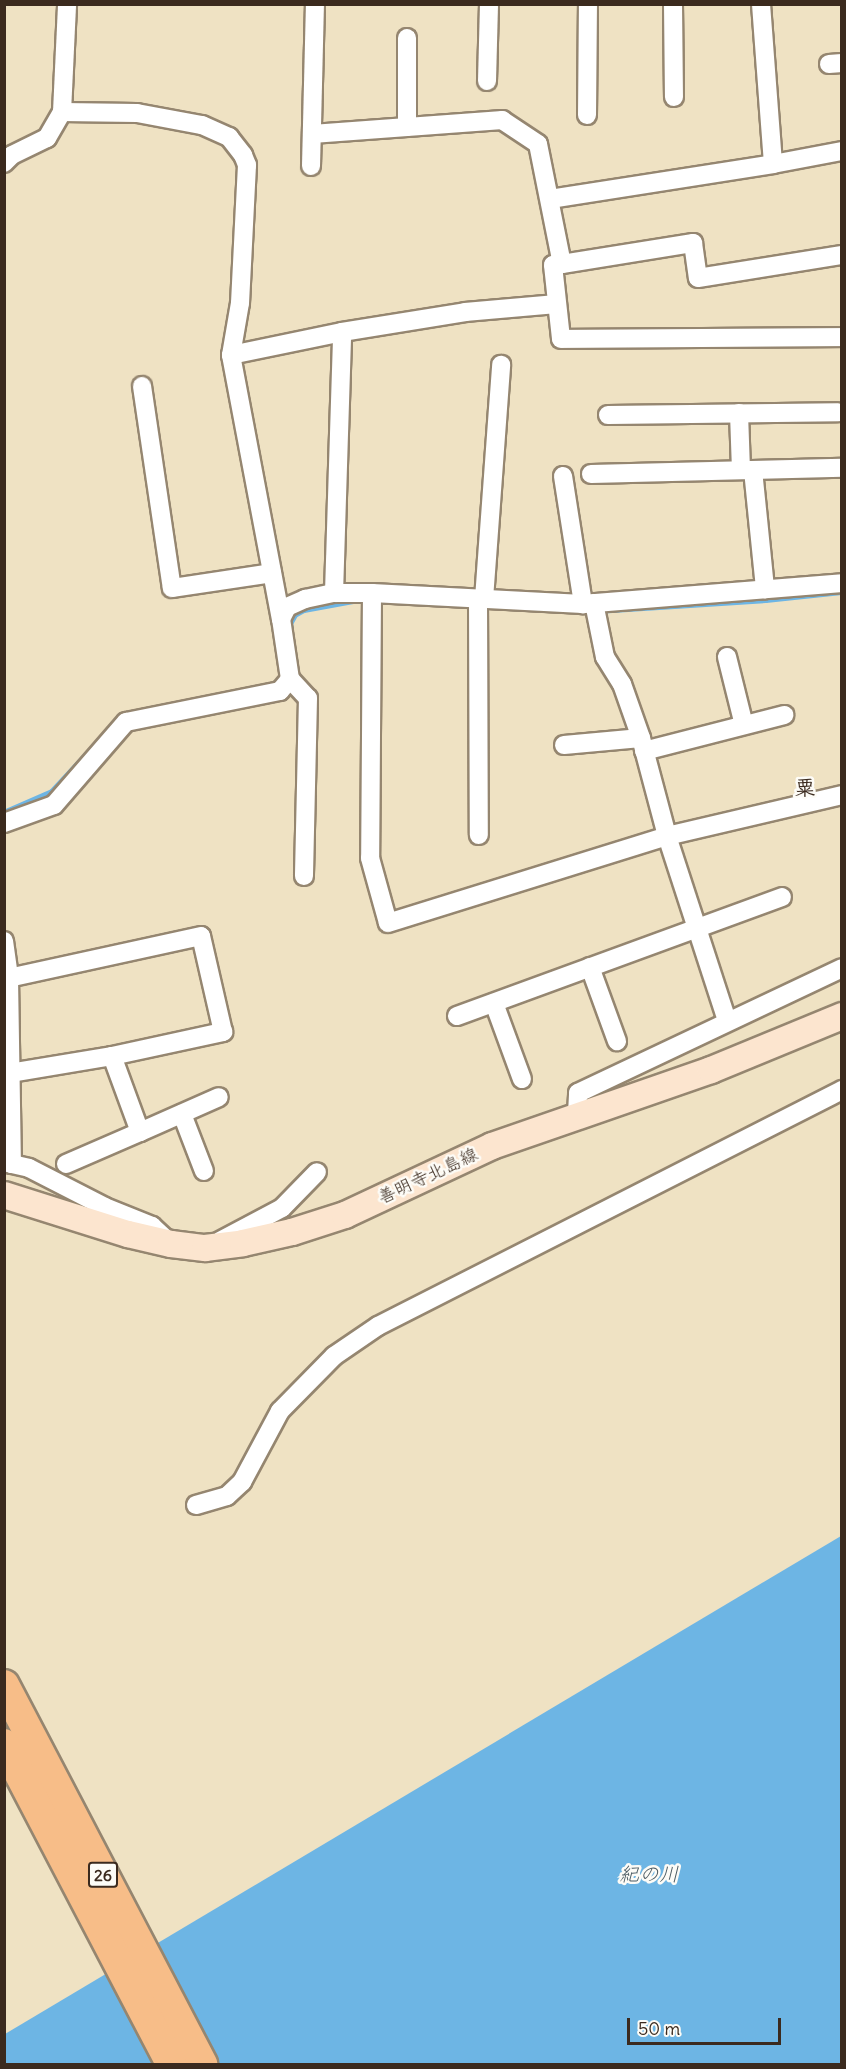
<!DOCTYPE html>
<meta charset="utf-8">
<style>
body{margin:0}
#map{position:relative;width:846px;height:2069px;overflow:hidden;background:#efe2c3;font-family:Delius,"Klee One",sans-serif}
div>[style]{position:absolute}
.water>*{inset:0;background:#6db5e4}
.stream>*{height:6px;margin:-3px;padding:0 3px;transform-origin:3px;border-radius:3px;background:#6db5e4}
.roads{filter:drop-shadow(2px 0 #958670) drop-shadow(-2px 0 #958670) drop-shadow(0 2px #958670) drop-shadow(0 -2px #958670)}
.minor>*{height:18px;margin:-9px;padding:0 9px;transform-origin:9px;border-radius:9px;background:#fff}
.secondary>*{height:26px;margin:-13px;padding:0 13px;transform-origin:13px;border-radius:13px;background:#fce5cf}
.trunk>*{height:30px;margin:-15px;padding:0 15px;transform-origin:15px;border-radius:15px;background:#f7bd88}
span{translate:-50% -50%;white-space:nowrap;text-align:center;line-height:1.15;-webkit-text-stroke:5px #fdfcf7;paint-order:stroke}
.shield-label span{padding:2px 4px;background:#fdfcf7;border:2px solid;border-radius:4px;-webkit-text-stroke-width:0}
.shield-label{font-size:16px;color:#3b2a1e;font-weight:700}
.street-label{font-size:18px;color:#3b2a1e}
.water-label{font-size:20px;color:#4c5b63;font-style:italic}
.quarter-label{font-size:21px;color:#3b2a1e;font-weight:700}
.frame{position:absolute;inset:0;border:6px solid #3b2a1e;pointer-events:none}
.scale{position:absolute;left:627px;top:2018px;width:154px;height:27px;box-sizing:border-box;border:3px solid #3b2a1e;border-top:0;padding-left:8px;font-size:18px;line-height:21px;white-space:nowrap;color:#3b2a1e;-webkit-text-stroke:4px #fdfcf7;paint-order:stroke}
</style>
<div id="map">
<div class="water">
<div style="clip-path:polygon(841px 1536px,841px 2064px,5px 2064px,5px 2034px)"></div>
</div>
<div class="stream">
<div style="left:597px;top:611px;width:169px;rotate:-3.7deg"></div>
<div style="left:766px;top:600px;width:76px;rotate:-6deg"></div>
<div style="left:291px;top:630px;width:6px;rotate:-99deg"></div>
<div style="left:290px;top:624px;width:10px;rotate:-61deg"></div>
<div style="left:295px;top:615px;width:10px;rotate:-29deg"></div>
<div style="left:304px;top:610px;width:50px;rotate:-10.4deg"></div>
<div style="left:4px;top:813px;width:52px;rotate:-23.6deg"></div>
<div style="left:52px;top:792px;width:78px;rotate:-47.1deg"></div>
</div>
<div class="roads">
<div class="minor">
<div style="left:673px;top:4px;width:93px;rotate:89.4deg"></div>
<div style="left:761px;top:4px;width:160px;rotate:85.7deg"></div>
<div style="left:773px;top:164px;width:70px;rotate:-10.7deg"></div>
<div style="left:829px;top:64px;width:13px;rotate:-4deg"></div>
<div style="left:487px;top:81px;width:77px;rotate:-88.5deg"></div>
<div style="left:62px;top:112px;width:75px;rotate:0.8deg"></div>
<div style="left:137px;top:113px;width:66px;rotate:10.5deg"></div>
<div style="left:202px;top:125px;width:30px;rotate:24deg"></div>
<div style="left:229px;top:137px;width:23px;rotate:52deg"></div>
<div style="left:243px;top:155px;width:11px;rotate:68deg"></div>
<div style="left:247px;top:165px;width:138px;rotate:92.9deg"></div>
<div style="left:240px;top:303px;width:53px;rotate:99.8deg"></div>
<div style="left:231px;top:355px;width:269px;rotate:79.3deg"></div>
<div style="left:587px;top:115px;width:111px;rotate:-89.5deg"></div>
<div style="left:407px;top:127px;width:89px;rotate:-90deg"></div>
<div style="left:312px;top:134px;width:191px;rotate:-4.2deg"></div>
<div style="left:502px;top:120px;width:43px;rotate:33.7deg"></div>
<div style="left:538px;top:144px;width:122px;rotate:78.7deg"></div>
<div style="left:562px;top:264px;width:9px;rotate:174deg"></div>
<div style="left:553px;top:265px;width:74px;rotate:83.8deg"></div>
<div style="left:561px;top:339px;width:281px;rotate:-0.4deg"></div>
<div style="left:4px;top:163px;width:11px;rotate:-45deg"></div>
<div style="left:12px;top:155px;width:39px;rotate:-26deg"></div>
<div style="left:47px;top:138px;width:30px;rotate:-60deg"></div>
<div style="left:62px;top:112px;width:108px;rotate:-87.3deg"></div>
<div style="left:311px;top:166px;width:162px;rotate:-88.6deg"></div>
<div style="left:550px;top:199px;width:226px;rotate:-8.9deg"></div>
<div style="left:562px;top:264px;width:133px;rotate:-9.1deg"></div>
<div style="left:693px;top:243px;width:35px;rotate:82deg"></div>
<div style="left:698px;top:278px;width:146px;rotate:-9.1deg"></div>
<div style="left:231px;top:355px;width:113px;rotate:-11.7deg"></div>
<div style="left:342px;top:332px;width:125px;rotate:-9.2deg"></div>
<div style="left:465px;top:312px;width:92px;rotate:-5deg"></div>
<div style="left:142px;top:386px;width:204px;rotate:81.6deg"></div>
<div style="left:172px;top:588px;width:101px;rotate:-8.5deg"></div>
<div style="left:739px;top:413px;width:57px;rotate:88deg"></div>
<div style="left:608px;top:415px;width:230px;rotate:-0.7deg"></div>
<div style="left:753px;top:470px;width:120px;rotate:84.2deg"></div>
<div style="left:591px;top:474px;width:251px;rotate:-1.4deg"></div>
<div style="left:563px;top:476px;width:130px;rotate:81.1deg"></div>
<div style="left:334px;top:593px;width:261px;rotate:-88.2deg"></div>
<div style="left:372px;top:593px;width:265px;rotate:90.4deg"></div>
<div style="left:370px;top:858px;width:67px;rotate:74.5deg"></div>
<div style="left:388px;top:923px;width:292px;rotate:-17.3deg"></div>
<div style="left:667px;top:836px;width:180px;rotate:-13.2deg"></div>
<div style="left:478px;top:599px;width:236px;rotate:89.8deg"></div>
<div style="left:484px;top:599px;width:235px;rotate:-85.8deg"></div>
<div style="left:594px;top:603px;width:55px;rotate:78.5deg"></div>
<div style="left:605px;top:657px;width:32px;rotate:58deg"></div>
<div style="left:622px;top:684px;width:57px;rotate:70.6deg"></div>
<div style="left:641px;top:738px;width:101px;rotate:75.1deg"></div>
<div style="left:667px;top:836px;width:194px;rotate:72deg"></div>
<div style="left:727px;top:657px;width:70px;rotate:76deg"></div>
<div style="left:290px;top:679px;width:26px;rotate:47deg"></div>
<div style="left:308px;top:698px;width:178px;rotate:91.3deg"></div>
<div style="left:564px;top:745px;width:77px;rotate:-5.2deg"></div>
<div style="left:644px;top:751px;width:145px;rotate:-14.4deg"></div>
<div style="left:4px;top:823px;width:53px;rotate:-19.8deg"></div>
<div style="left:54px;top:805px;width:110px;rotate:-49.1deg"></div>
<div style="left:126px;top:722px;width:157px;rotate:-11.4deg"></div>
<div style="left:280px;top:691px;width:16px;rotate:-50deg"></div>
<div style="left:290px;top:679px;width:61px;rotate:-98.5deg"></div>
<div style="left:281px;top:619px;width:13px;rotate:-63deg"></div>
<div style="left:287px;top:607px;width:20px;rotate:-24deg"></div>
<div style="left:305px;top:599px;width:30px;rotate:-12deg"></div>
<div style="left:334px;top:593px;width:38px"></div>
<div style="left:372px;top:593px;width:211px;rotate:3deg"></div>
<div style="left:583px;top:604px;width:260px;rotate:-4.6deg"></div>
<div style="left:4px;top:941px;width:37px;rotate:82deg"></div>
<div style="left:9px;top:978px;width:186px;rotate:89.1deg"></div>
<div style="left:12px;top:1164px;width:8px;rotate:-166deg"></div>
<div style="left:590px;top:967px;width:79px;rotate:70deg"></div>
<div style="left:494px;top:1003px;width:81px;rotate:69.8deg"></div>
<div style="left:457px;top:1016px;width:346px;rotate:-20.1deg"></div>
<div style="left:4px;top:1074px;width:109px;rotate:-9.5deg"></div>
<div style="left:112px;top:1056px;width:114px;rotate:-12.2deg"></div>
<div style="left:223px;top:1032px;width:98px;rotate:-102.9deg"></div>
<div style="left:201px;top:936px;width:197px;rotate:167.7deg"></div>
<div style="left:182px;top:1114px;width:61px;rotate:68.9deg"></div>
<div style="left:577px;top:1114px;width:21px;rotate:-87deg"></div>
<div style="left:578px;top:1093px;width:292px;rotate:-25.3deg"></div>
<div style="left:140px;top:1132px;width:86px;rotate:-23.9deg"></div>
<div style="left:12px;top:1164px;width:17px;rotate:13deg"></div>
<div style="left:29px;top:1168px;width:85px;rotate:27.2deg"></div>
<div style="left:105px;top:1207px;width:51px;rotate:22deg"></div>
<div style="left:152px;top:1226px;width:25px;rotate:43deg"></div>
<div style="left:66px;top:1164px;width:81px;rotate:-23.4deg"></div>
<div style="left:140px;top:1132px;width:81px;rotate:-110.2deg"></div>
<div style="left:220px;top:1241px;width:70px;rotate:-28deg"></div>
<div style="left:282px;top:1208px;width:50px;rotate:-45.8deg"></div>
<div style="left:196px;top:1505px;width:32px;rotate:-16deg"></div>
<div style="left:227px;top:1496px;width:21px;rotate:-43deg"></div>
<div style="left:242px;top:1482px;width:81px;rotate:-61.8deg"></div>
<div style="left:280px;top:1411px;width:77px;rotate:-45.5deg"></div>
<div style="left:334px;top:1356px;width:53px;rotate:-34.3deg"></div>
<div style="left:378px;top:1326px;width:521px;rotate:-26.96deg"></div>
</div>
<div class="secondary">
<div style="left:4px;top:1195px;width:130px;rotate:17.5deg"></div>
<div style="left:128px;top:1234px;width:44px;rotate:13.1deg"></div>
<div style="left:171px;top:1244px;width:34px;rotate:7deg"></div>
<div style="left:205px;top:1248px;width:38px;rotate:-7deg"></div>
<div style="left:243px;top:1243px;width:50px;rotate:-12.7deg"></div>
<div style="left:292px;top:1232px;width:56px;rotate:-17.8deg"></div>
<div style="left:345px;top:1215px;width:162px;rotate:-25.1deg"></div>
<div style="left:492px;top:1146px;width:232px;rotate:-19.1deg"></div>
<div style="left:711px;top:1070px;width:142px;rotate:-22.4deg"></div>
</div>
<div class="trunk">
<div style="left:4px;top:1685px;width:428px;rotate:62.4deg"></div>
<div style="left:4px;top:1744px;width:361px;rotate:62.4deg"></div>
</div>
</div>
<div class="shield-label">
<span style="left:103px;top:1875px">26</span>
</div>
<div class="street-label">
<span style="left:428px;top:1176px;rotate:-25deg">善明寺北島線</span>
</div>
<div class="water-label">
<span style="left:649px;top:1873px">紀の川</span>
</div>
<div class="quarter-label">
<span style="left:805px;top:788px">粟</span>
</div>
<div class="frame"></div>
<div class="scale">50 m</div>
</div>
